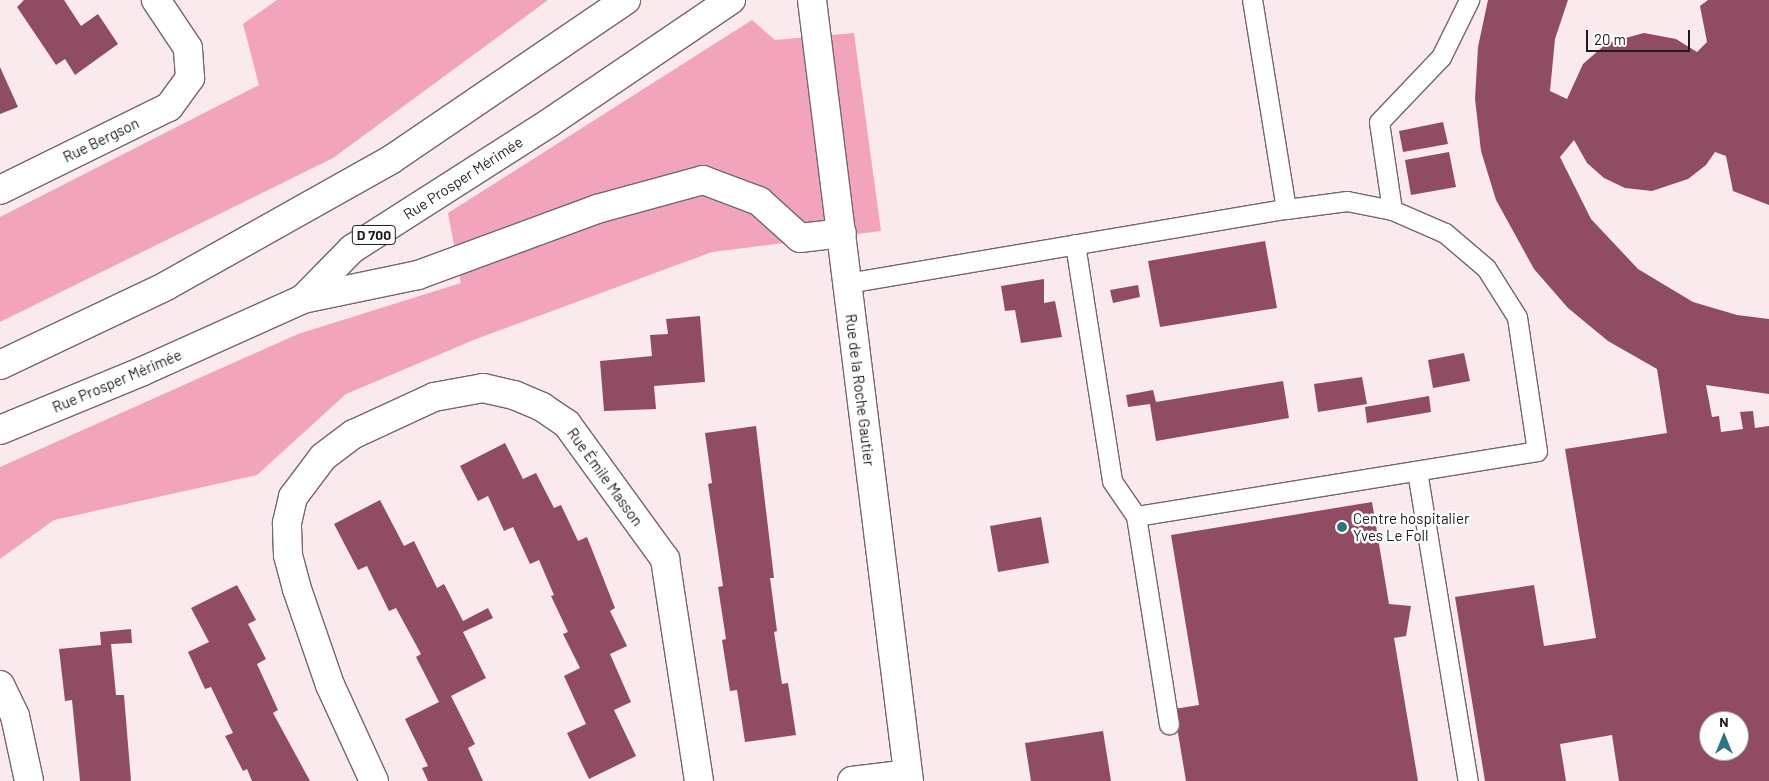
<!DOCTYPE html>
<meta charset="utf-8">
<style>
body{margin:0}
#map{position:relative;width:1769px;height:781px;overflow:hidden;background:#faeaee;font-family:Barlow,sans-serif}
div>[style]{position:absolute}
.forest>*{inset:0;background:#f1a4bc}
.building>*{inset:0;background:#8f4c63}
.roads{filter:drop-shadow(1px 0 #74666a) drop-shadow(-1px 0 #74666a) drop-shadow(0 1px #74666a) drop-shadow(0 -1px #74666a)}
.lane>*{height:19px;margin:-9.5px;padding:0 9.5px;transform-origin:9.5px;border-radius:9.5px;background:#fff}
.street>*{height:28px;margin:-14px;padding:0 14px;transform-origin:14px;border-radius:14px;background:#fff}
.secondary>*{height:28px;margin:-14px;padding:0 14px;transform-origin:14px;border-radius:14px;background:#fff}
.primary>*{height:28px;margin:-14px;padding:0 14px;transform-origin:14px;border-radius:14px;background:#fff}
.dots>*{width:14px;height:14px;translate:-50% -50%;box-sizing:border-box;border:2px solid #fff;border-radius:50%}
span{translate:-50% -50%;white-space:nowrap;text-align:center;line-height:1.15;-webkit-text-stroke:5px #fff;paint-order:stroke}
.shield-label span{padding:1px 4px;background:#fff;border:1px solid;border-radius:4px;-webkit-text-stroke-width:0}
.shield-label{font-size:14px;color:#201a1c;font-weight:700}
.street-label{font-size:15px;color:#201a1c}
.poi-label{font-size:15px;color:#201a1c}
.left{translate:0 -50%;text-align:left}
.north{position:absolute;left:1699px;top:711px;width:50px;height:50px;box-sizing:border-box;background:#fff;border:1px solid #a6a3a4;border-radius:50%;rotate:0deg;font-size:14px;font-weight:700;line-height:20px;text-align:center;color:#201a1c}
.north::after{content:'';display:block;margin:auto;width:18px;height:22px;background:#307483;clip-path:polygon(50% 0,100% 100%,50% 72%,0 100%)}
.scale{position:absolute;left:1586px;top:30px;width:104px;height:22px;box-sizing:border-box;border:2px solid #201a1c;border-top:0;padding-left:6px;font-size:15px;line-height:18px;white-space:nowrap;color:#201a1c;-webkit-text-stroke:4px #fff;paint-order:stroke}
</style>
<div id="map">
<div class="forest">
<div style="clip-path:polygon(277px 0,548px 0,333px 158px,0 322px,0 217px,259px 85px,243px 24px)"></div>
<div style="clip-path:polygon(752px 20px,775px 40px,854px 33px,881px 231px,712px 252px,476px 339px,346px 394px,257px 475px,54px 520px,0 559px,0 467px,298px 334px,461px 283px,448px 213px)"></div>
</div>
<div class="building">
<div style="clip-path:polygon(24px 0,64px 0,81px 26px,98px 14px,118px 44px,75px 75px,65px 59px,56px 65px,17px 7px)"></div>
<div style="clip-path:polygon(evenodd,1488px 0,1568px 0,1555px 39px,1550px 91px,1567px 99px,1583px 64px,1607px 43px,1644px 33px,1676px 39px,1697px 52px,1707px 42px,1700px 6px,1708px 0,1769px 0,1769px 205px,1733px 191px,1726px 156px,1715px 152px,1706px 165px,1688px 179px,1652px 191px,1625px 188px,1604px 178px,1587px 163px,1574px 140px,1560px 157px,1591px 219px,1638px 269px,1693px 302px,1737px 315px,1769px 319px,1769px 394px,1706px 385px,1712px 417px,1719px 416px,1721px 432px,1743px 429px,1740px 412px,1753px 411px,1755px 428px,1769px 426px,1769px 781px,1619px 781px,1612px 735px,1560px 744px,1566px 781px,1485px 781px,1455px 597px,1534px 585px,1544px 646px,1596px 638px,1565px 449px,1667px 433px,1657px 369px,1608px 341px,1568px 308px,1534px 269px,1496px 200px,1481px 151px,1475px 99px,1478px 47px,1488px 0,1709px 721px,1739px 721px,1739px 751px,1709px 751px,1709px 721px)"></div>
<div style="clip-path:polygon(0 67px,18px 107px,0 114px)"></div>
<div style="clip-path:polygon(1443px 122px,1448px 144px,1403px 152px,1399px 131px)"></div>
<div style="clip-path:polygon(1449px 152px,1456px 187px,1411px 195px,1405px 160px)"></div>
<div style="clip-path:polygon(1265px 241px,1277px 308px,1160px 327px,1148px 261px)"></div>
<div style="clip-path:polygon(1044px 279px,1044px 303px,1055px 301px,1062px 337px,1021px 343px,1015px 310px,1005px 311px,1001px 286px)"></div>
<div style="clip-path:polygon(1138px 285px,1140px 297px,1113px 303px,1110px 290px)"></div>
<div style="clip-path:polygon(700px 316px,705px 382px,654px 386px,656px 409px,604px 411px,600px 361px,652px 356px,650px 335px,668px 334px,666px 319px)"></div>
<div style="clip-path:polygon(1464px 353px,1470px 381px,1433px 388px,1428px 360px)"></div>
<div style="clip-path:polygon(1362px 377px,1367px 404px,1318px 412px,1314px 384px)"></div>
<div style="clip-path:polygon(1283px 381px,1289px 418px,1156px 441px,1150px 404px,1128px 407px,1126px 395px,1153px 390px,1156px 402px)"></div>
<div style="clip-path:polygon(1429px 396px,1431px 412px,1367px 423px,1365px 407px)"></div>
<div style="clip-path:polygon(756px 426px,774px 578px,770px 578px,777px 631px,774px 632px,782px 684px,788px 683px,796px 735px,745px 742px,737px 690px,730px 691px,722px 640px,726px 639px,718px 587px,723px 586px,708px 484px,712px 483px,705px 433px)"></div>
<div style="clip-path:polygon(505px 443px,523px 479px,536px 473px,554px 508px,561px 505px,578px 541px,587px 537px,615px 608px,610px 611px,627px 646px,610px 654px,631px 702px,614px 710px,636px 756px,589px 779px,567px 733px,586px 724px,564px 676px,580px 668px,563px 634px,568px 632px,551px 596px,554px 595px,539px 560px,530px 564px,513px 527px,504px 531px,488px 496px,478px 501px,460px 466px)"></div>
<div style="clip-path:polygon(380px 500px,404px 546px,414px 541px,437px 588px,444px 584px,463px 621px,488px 608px,493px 618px,463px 632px,486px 678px,451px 696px,475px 744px,468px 748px,483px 781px,428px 781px,422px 768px,428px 766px,405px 719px,439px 702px,416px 657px,421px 654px,396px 608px,389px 611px,367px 566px,358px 570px,334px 524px)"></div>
<div style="clip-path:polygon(1372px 502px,1389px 604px,1411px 606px,1406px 636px,1394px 638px,1418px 781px,1186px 781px,1174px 709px,1199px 705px,1171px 535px)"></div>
<div style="clip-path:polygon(1041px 517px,1049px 563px,998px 572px,990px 526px)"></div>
<div style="clip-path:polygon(237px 585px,256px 620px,248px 624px,266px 659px,257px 664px,278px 710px,273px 713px,310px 781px,252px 781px,247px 769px,243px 771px,225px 736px,233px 733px,211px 687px,205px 689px,188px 652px,209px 642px,191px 608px)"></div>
<div style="clip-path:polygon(131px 629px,132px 643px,111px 644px,116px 695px,124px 695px,131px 781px,80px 781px,72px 700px,65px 701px,59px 649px,101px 645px,100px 632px)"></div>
<div style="clip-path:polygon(1103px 731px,1111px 781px,1031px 781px,1025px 743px)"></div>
</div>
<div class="roads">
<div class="lane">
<div style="left:1392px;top:210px;width:89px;rotate:-98.4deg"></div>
<div style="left:1379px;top:122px;width:90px;rotate:-46.4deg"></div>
<div style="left:1441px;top:57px;width:64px;rotate:-63.8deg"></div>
<div style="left:1075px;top:244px;width:240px;rotate:81.1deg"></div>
<div style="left:1112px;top:481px;width:42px;rotate:55.6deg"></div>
<div style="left:1136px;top:516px;width:406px;rotate:-9.2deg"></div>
<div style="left:1537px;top:451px;width:135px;rotate:-98.5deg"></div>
<div style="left:1517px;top:317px;width:58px;rotate:-122.3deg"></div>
<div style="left:1486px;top:268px;width:54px;rotate:-139.5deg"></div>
<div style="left:1445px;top:233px;width:58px;rotate:-156.5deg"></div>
<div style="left:1392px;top:210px;width:46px;rotate:-168.7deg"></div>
<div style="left:1347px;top:201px;width:62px;rotate:172.5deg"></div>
<div style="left:847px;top:283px;width:445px;rotate:-9.6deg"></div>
<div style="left:1286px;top:209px;width:212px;rotate:-99.2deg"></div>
<div style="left:1417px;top:471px;width:314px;rotate:80.7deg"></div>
<div style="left:1136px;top:516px;width:211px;rotate:81deg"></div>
</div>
<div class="street">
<div style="left:0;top:190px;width:188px;rotate:-26.2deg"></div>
<div style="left:169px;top:107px;width:36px;rotate:-54deg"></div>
<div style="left:190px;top:78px;width:30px;rotate:-94deg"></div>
<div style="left:188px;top:48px;width:58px;rotate:-123.7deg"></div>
<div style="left:0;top:685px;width:34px;rotate:64deg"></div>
<div style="left:15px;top:716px;width:66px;rotate:77.8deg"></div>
<div style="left:374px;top:781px;width:106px;rotate:-114.6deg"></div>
<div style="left:330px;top:685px;width:102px;rotate:-109deg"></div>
<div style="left:297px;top:589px;width:35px;rotate:-105deg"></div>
<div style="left:288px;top:555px;width:32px;rotate:-92deg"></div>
<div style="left:287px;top:523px;width:27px;rotate:-77deg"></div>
<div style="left:293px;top:497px;width:50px;rotate:-53.1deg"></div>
<div style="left:323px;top:457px;width:39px;rotate:-37deg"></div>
<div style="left:354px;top:434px;width:88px;rotate:-24.8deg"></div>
<div style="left:434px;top:397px;width:50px;rotate:-10.4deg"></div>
<div style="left:483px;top:388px;width:32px;rotate:13deg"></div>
<div style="left:514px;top:395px;width:30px;rotate:23deg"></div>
<div style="left:542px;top:407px;width:30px;rotate:34deg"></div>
<div style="left:567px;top:424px;width:167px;rotate:54deg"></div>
<div style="left:665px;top:559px;width:225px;rotate:81.3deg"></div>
<div style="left:852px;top:781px;width:56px;rotate:-7.1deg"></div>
</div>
<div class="secondary">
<div style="left:812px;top:0;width:787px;rotate:82.92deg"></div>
</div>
<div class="primary">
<div style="left:303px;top:299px;width:117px;rotate:-11.8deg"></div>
<div style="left:418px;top:275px;width:191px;rotate:-20.2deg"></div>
<div style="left:597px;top:209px;width:110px;rotate:-15.3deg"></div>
<div style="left:703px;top:180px;width:60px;rotate:20.6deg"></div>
<div style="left:759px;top:201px;width:55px;rotate:42.1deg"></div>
<div style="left:800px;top:238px;width:42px;rotate:-6.8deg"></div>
<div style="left:0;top:365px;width:184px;rotate:-25.4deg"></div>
<div style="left:166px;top:286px;width:259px;rotate:-29.3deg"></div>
<div style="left:392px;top:159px;width:283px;rotate:-34.2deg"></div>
<div style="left:0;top:430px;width:155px;rotate:-22.4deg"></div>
<div style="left:143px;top:371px;width:175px;rotate:-24.2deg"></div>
<div style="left:303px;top:299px;width:70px;rotate:-45.6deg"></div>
<div style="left:352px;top:249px;width:234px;rotate:-32.6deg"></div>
<div style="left:549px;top:123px;width:220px;rotate:-34.1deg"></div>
</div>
</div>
<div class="dots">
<div style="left:1342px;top:527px;background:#307483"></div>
</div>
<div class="shield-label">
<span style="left:374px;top:235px">D 700</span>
</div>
<div class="street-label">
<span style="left:101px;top:140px;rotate:-26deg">Rue Bergson</span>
<span style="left:463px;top:178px;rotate:-33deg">Rue Prosper Mérimée</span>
<span style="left:117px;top:381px;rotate:-23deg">Rue Prosper Mérimée</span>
<span style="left:860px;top:390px;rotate:83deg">Rue de la Roche Gautier</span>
<span style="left:605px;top:477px;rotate:54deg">Rue Émile Masson</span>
</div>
<div class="poi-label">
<span class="left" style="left:1353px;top:527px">Centre hospitalier<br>Yves Le Foll</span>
</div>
<div class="north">N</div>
<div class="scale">20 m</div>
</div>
